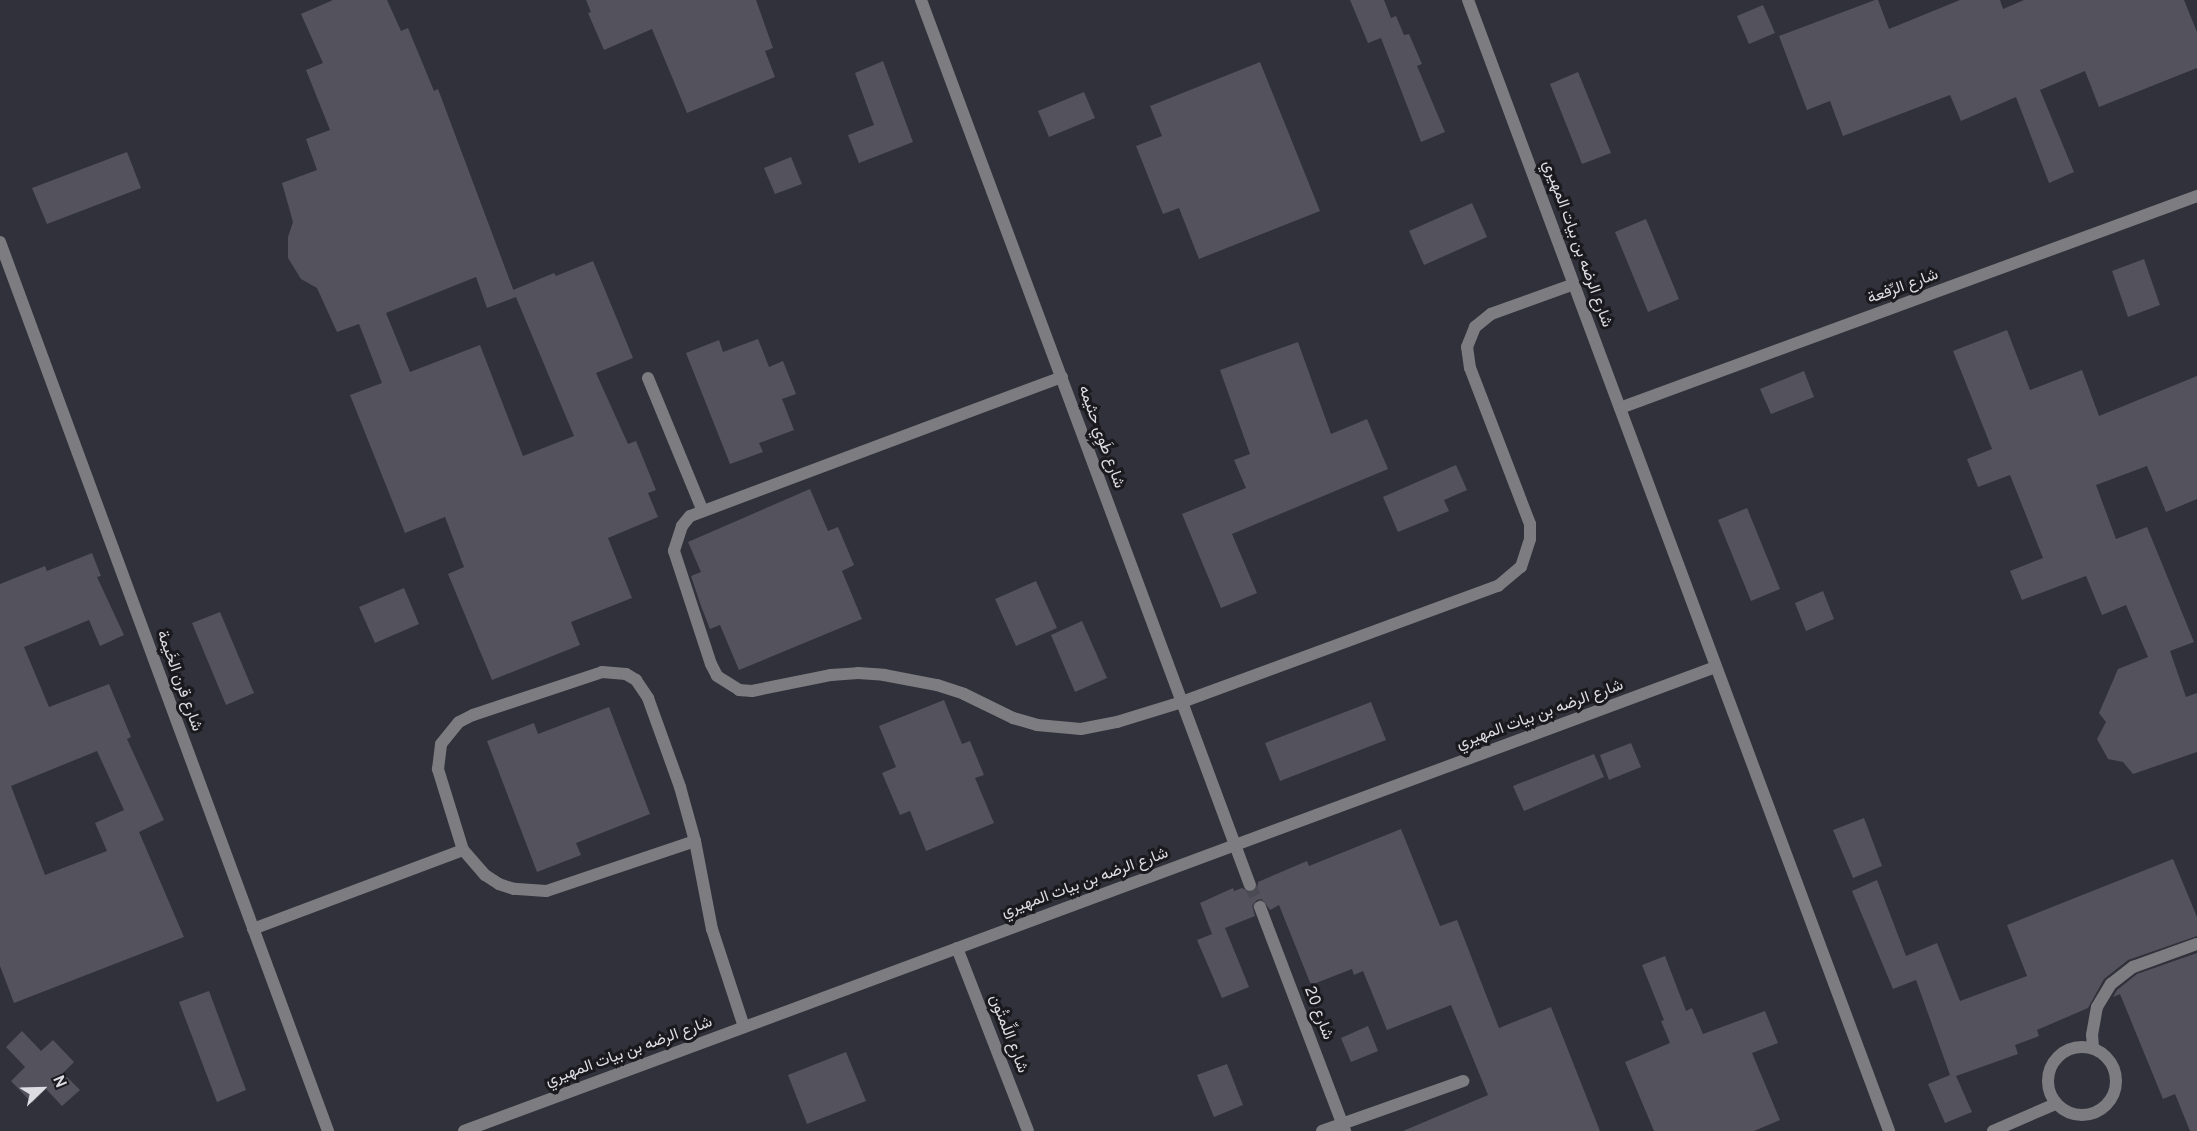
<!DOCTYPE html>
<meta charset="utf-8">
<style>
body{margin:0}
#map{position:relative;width:2197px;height:1131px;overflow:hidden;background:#31313b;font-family:Overpass,Vazirmatn,sans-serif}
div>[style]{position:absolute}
.building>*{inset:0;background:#53525d}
.street-tunnel>*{height:12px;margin-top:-6px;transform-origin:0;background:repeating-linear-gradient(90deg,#4b4b54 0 12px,transparent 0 18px)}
.street>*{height:12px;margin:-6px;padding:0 6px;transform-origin:6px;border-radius:6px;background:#7c7c81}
.street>.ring{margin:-6px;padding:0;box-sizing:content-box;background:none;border:12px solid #7c7c81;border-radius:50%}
span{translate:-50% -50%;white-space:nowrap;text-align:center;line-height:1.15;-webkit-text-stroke:6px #19191e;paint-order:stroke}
.street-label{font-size:16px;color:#dddce3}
.north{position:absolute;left:12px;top:1059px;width:60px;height:60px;-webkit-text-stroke:4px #19191e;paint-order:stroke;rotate:67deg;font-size:16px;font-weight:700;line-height:24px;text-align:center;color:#dddce3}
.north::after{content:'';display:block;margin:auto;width:21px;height:27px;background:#dddce3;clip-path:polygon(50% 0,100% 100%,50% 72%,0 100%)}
</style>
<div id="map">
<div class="building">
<div style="clip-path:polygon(333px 0,387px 0,401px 31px,408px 28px,434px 91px,438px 89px,516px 297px,487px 308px,476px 277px,386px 313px,410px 372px,480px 345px,523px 456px,574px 436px,513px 290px,554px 273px,556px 276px,593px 261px,633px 358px,596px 373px,628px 444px,636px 441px,656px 490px,648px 493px,658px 517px,608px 538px,632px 598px,571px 622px,580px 645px,492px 680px,448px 574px,464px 567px,445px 517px,405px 533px,350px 395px,382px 383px,359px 324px,337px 332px,317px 288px,301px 279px,288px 258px,288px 237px,293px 222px,282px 183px,317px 170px,306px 139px,330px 130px,306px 70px,323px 63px,301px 14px)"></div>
<div style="clip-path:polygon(586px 0,756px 0,773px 48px,765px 51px,775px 77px,687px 113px,652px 29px,604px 50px,588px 13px,591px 12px)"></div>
<div style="clip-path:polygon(1350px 0,1384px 0,1391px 18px,1396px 16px,1404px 35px,1409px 34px,1422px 64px,1417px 66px,1445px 132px,1421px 142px,1381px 38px,1368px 43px)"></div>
<div style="clip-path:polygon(1875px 0,1878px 0,1889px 29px,1960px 0,2000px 0,2003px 9px,2024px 0,2184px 0,2197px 32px,2197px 68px,2099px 107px,2085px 71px,2040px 90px,2074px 172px,2049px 183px,2016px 97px,1961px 121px,1950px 95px,1843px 136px,1830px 101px,1807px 110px,1779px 36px)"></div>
<div style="clip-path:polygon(1763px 5px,1775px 33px,1749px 44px,1737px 16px)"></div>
<div style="clip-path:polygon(883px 61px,913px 142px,859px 163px,848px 135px,874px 125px,855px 73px)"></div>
<div style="clip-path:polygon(1260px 62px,1320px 211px,1199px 259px,1179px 208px,1163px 214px,1136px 146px,1162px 136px,1150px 106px)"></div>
<div style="clip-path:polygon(1578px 72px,1611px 153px,1582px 164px,1550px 84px)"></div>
<div style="clip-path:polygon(1084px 92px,1095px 118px,1049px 137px,1038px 111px)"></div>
<div style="clip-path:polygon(127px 152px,141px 188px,47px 224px,32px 188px)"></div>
<div style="clip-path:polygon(791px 157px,802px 184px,775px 194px,764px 168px)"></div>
<div style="clip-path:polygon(1472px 203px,1487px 237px,1424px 265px,1409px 231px)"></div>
<div style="clip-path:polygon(1646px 219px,1679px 299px,1648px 312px,1615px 232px)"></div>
<div style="clip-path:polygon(2144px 259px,2160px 305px,2128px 317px,2112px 271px)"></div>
<div style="clip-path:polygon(2007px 330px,2030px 390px,2082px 370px,2099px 416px,2197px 376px,2197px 499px,2166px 512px,2147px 466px,2096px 485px,2116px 539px,2147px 527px,2194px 642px,2170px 651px,2186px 697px,2197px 693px,2197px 752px,2133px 774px,2123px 762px,2108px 759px,2097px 739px,2106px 722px,2099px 713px,2118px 669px,2148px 657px,2126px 605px,2102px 615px,2086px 576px,2022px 600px,2010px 571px,2043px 558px,2010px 475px,1978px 487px,1967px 459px,1992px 449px,1953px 351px)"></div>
<div style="clip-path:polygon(758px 339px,769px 367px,783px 361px,796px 394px,782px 399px,794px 430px,759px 443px,763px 452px,730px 464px,686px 353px,719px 340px,723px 352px)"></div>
<div style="clip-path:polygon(1298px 342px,1331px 434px,1367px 419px,1388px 469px,1232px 534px,1257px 593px,1221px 608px,1182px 514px,1246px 488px,1234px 460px,1250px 454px,1220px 370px)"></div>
<div style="clip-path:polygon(1804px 371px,1814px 397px,1771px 414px,1760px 389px)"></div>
<div style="clip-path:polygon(1456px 465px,1467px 490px,1444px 500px,1449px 511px,1398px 532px,1383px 497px)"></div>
<div style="clip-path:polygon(810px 489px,828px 531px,838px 527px,854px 565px,842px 571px,862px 619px,739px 670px,720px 625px,710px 629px,701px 606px,691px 576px,701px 572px,688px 542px)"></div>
<div style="clip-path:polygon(1747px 508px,1780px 589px,1751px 601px,1718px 520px)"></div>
<div style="clip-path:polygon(evenodd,92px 553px,101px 576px,97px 577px,124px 635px,100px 646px,89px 620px,24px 647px,49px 707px,109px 684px,131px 737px,127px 739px,164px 820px,139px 832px,184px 937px,14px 1003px,0 966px,0 584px,45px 566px,47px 571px,92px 553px,97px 751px,124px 810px,95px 823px,107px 851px,45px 875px,11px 786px,97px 751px)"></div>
<div style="clip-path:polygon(1036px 581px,1057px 628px,1016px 646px,995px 599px)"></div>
<div style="clip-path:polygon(404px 588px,419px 624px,375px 643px,359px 607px)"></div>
<div style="clip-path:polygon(1823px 591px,1834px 619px,1806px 631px,1795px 603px)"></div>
<div style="clip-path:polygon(220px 612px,254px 693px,226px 705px,192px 623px)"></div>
<div style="clip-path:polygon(1082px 621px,1107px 678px,1075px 692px,1051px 635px)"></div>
<div style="clip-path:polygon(944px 700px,962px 744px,970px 741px,984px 775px,975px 778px,994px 823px,926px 851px,910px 811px,900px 815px,882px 773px,896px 767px,879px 726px)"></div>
<div style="clip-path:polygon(1371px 702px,1386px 740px,1280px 781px,1265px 743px)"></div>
<div style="clip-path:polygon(609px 707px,650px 814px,576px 843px,581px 855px,537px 872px,487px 741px,534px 723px,538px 734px)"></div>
<div style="clip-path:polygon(1631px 743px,1641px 767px,1609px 780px,1600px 755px)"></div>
<div style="clip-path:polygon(1594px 754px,1604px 777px,1524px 811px,1513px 786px)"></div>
<div style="clip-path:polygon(1864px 818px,1882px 866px,1853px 878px,1833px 830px)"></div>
<div style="clip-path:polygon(1401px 829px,1440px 926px,1457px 920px,1499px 1028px,1551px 1007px,1600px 1131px,1403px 1131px,1488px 1095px,1451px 1005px,1387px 1030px,1363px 971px,1354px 975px,1352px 969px,1311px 985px,1279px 905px,1270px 910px,1262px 899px,1257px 900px,1252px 905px,1255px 916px,1225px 928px,1249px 987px,1222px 998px,1197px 940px,1212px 934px,1200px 903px,1233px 888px,1234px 891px,1242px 888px,1252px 893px,1257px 890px,1258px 882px,1307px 861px,1309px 866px)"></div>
<div style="clip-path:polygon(2173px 859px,2197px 917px,2197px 936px,2128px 960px,2104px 979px,2088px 1008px,2037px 1030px,2039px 1036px,2015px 1045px,2018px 1054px,1956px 1076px,1972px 1112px,1945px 1123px,1928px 1084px,1950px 1075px,1916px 980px,1893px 989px,1852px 891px,1877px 880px,1906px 956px,1937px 943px,1960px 1001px,2027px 976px,2007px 925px)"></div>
<div style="clip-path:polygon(2197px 953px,2197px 1131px,2190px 1131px,2175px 1094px,2163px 1099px,2120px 994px,2113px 997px,2117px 990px,2137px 974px)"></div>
<div style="clip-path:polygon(1665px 956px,1686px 1011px,1692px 1008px,1703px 1034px,1765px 1011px,1778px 1043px,1752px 1053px,1780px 1120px,1754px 1131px,1654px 1131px,1625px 1062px,1670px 1043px,1661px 1021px,1664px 1020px,1642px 965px)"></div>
<div style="clip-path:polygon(209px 991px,246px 1090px,217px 1102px,179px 1002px)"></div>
<div style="clip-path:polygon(1368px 1026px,1378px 1051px,1351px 1062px,1341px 1038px)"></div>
<div style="clip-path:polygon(22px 1031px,41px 1051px,53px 1040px,74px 1062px,63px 1073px,80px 1090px,62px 1106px,46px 1089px,32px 1103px,11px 1081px,25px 1067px,6px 1047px)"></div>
<div style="clip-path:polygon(846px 1052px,866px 1101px,807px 1124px,788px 1075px)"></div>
<div style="clip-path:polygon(1227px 1064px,1243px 1105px,1214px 1117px,1197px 1075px)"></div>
</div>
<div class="street-tunnel">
<div style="left:1250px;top:885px;width:24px;rotate:66deg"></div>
</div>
<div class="street">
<div style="left:921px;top:0;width:944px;rotate:69.61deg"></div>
<div style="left:1468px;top:0;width:1207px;rotate:69.58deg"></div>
<div style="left:0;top:242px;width:948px;rotate:69.75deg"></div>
<div style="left:1062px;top:377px;width:397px;rotate:159.5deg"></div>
<div style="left:690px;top:516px;width:13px;rotate:129deg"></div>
<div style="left:682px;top:526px;width:26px;rotate:108deg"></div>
<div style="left:674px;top:551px;width:119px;rotate:71.9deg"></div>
<div style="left:711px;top:664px;width:13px;rotate:63deg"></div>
<div style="left:717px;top:676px;width:26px;rotate:32deg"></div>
<div style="left:739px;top:690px;width:13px;rotate:4deg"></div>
<div style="left:752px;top:691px;width:81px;rotate:-11.4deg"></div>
<div style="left:831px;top:675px;width:27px;rotate:-4deg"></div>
<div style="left:858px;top:673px;width:26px;rotate:4deg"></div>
<div style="left:884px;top:675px;width:54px;rotate:10.7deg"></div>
<div style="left:937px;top:685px;width:28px;rotate:18deg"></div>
<div style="left:964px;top:694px;width:55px;rotate:26.1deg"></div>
<div style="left:1013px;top:718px;width:25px;rotate:16deg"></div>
<div style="left:1037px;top:725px;width:44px;rotate:5.2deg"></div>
<div style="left:1081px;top:729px;width:37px;rotate:-11deg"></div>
<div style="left:1117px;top:722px;width:68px;rotate:-17.1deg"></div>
<div style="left:1182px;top:702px;width:337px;rotate:-20.2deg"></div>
<div style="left:1498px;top:586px;width:30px;rotate:-40deg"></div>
<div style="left:1521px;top:567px;width:29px;rotate:-72deg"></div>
<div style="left:1530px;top:539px;width:15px;rotate:-90deg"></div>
<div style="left:1530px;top:524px;width:167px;rotate:-111deg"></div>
<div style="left:1470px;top:368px;width:21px;rotate:-98deg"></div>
<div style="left:1467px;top:347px;width:22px;rotate:-68deg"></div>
<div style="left:1475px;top:327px;width:21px;rotate:-39deg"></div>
<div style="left:1491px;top:314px;width:88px;rotate:-19.9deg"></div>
<div style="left:648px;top:378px;width:142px;rotate:67.6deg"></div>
<div style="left:1620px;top:408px;width:615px;rotate:-20.17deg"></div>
<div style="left:695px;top:841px;width:157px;rotate:161.4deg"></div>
<div style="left:546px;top:891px;width:32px;rotate:-176deg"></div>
<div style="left:514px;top:889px;width:16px;rotate:-162deg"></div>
<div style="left:499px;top:884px;width:17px;rotate:-147deg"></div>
<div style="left:485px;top:875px;width:33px;rotate:-131deg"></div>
<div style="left:463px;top:850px;width:85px;rotate:-107.2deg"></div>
<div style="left:438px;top:769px;width:25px;rotate:-83deg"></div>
<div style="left:441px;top:744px;width:28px;rotate:-51deg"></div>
<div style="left:459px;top:722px;width:16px;rotate:-27deg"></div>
<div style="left:473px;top:715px;width:136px;rotate:-18.4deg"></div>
<div style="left:602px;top:672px;width:24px;rotate:5deg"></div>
<div style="left:626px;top:674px;width:12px;rotate:31deg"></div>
<div style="left:636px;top:680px;width:22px;rotate:56deg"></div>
<div style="left:648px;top:698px;width:95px;rotate:70.2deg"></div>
<div style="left:680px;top:787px;width:56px;rotate:74.5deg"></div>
<div style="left:695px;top:841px;width:90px;rotate:79.1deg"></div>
<div style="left:712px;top:929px;width:103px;rotate:71.9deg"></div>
<div style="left:1260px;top:907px;width:240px;rotate:69.2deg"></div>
<div style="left:253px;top:929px;width:224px;rotate:-20.6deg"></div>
<div style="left:957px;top:948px;width:196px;rotate:68.8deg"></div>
<div class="ring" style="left:2048px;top:1047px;width:56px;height:56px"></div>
<div style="left:2093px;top:1048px;width:13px;rotate:-94deg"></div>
<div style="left:2092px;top:1035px;width:28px;rotate:-80deg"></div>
<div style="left:2097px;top:1007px;width:27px;rotate:-59deg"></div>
<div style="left:2111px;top:984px;width:28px;rotate:-38deg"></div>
<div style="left:2133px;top:967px;width:68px;rotate:-19.8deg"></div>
<div style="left:464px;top:1131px;width:1335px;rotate:-20.34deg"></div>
<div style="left:1322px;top:1131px;width:150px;rotate:-19.5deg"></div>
<div style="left:1993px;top:1131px;width:68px;rotate:-23.5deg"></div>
</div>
<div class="street-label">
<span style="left:1577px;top:244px;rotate:70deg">شارع الرضه بن بيات المهيري</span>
<span style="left:1903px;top:287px;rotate:-20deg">شارع الرِّفعة</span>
<span style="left:1101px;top:437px;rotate:70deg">شارع طَوِي حثيمه</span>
<span style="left:179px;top:681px;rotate:70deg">شارع قرن الخَيمة</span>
<span style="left:1540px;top:715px;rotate:-20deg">شارع الرضه بن بيات المهيري</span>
<span style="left:1085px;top:883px;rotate:-20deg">شارع الرضه بن بيات المهيري</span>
<span style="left:1318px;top:1013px;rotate:69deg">شارع 20</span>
<span style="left:1008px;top:1034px;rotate:69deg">شارع اللِّمتُون</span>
<span style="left:629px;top:1052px;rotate:-20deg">شارع الرضه بن بيات المهيري</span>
</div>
<div class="north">N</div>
</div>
